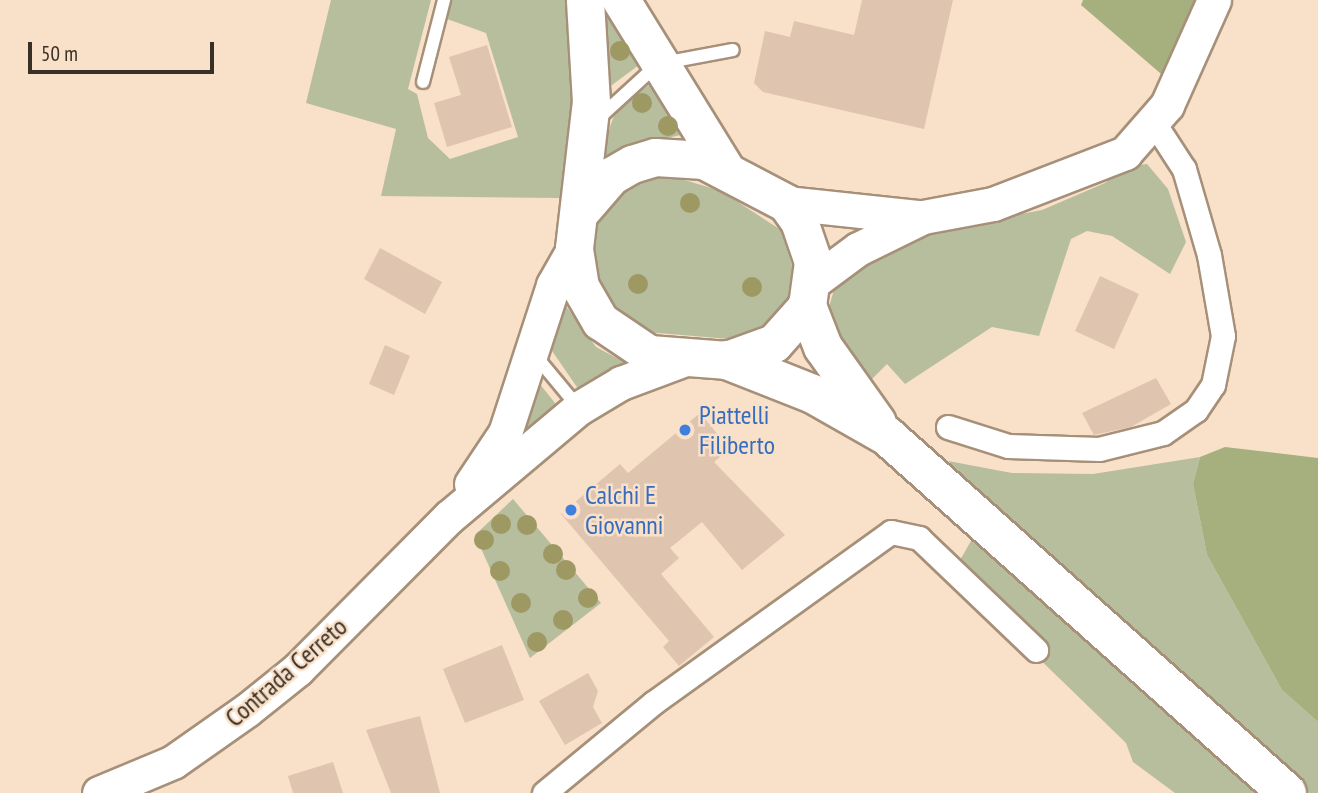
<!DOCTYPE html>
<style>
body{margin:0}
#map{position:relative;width:1318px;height:793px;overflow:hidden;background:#f9e0c8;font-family:"PT Sans Narrow",sans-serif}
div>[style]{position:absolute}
.green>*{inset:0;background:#b7be9e}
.forest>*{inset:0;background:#a6b07f}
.building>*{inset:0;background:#dfc4af}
.roads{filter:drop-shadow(2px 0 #a69079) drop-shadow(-2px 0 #a69079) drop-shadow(0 2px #a69079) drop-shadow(0 -2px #a69079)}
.service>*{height:12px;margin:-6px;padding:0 6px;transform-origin:6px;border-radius:6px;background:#fff}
.minor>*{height:23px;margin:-11.5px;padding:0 11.5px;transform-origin:11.5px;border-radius:11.5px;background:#fff}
.secondary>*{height:33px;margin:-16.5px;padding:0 16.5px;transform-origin:16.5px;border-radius:16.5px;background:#fff}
.primary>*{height:37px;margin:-18.5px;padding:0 18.5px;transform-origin:18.5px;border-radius:18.5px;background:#fff}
.trunk>*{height:38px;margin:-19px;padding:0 19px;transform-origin:19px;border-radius:19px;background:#fff}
.trees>*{width:20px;height:20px;margin:-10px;border-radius:50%;background:#9e9863}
.dots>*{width:19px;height:19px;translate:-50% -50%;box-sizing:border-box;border:4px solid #f9e0c8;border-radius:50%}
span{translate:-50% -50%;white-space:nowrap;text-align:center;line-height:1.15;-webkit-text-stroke:5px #f9e0c8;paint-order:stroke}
.shop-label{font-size:26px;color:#366cbe}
.left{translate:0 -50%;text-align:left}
.street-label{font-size:26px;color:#382f26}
.scale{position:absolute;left:28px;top:42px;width:186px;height:32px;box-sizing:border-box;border:4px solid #382f26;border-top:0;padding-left:9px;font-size:21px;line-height:24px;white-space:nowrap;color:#382f26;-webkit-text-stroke:5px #f9e0c8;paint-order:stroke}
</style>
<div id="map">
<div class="green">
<div style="clip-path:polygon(331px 0,431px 0,408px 89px,417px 94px,428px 138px,450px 159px,518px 137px,486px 33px,447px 19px,452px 0,576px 0,581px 42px,561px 198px,381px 196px,396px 129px,306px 103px)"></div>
<div style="clip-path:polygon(601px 0,609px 0,643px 62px,608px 88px)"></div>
<div style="clip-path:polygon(653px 82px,681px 135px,630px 146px,597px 163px,616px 110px)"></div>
<div style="clip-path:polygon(1147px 164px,1168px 189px,1186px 242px,1170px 274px,1112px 236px,1087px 231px,1071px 239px,1039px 336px,992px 327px,905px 384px,887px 364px,871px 380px,848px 354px,827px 314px,840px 269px,909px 236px,1042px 210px,1105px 183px,1125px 167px)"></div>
<div style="clip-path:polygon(665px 174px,721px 191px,781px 230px,794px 272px,786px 304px,767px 325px,729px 339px,646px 332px,616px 315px,595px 286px,592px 234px,597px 218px,633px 183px)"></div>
<div style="clip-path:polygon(563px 302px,596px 347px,630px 365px,579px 390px,550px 348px)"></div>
<div style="clip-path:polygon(539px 383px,559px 408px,533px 434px,523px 424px)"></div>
<div style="clip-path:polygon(1200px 457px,1193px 484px,1207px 555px,1282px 690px,1318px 722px,1318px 793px,1309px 793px,948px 461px,1012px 473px,1093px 474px)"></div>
<div style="clip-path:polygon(513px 499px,601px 603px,530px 658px,475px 535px)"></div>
<div style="clip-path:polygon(975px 534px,1061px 617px,1258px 793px,1175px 793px,1133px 762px,1126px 743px,952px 574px)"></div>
</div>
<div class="forest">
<div style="clip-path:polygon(1083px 0,1199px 0,1167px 79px,1081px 5px)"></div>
<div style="clip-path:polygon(1225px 447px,1318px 458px,1318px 722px,1282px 690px,1207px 555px,1193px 484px,1200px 457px)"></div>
</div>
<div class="building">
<div style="clip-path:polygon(862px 0,953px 0,924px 129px,763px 92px,754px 83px,765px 31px,790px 37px,794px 21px,854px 35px)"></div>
<div style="clip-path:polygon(487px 45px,512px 127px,447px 147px,434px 103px,461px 95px,449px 57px)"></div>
<div style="clip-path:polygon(380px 248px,442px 282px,425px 314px,364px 279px)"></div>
<div style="clip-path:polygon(1100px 276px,1139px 294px,1114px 349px,1075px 331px)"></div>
<div style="clip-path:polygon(385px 345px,410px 356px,394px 395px,369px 384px)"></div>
<div style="clip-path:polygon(1156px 378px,1171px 404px,1131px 427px,1094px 435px,1082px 413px)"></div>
<div style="clip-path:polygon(700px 413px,730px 449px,714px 462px,785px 535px,742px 570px,702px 522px,670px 548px,679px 558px,661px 574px,714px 637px,679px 666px,663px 647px,669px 641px,561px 514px,620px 464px,628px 473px)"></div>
<div style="clip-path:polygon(502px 645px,524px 700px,465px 723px,443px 669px)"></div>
<div style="clip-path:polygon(588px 673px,598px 691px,593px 707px,602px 723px,565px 745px,539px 701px)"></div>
<div style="clip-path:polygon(420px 716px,440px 793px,391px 793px,366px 730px)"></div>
<div style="clip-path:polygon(333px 762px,343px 793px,293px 793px,288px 776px)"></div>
</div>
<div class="roads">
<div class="service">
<div style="left:423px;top:82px;width:85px;rotate:-75.6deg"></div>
<div style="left:599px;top:118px;width:80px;rotate:-42.5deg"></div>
<div style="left:658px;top:64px;width:76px;rotate:-10.6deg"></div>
<div style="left:534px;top:354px;width:69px;rotate:50.3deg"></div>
</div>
<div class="minor">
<div style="left:948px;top:427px;width:63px;rotate:17.6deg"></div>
<div style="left:1008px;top:446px;width:91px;rotate:1.9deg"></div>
<div style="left:1099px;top:449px;width:66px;rotate:-14deg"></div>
<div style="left:1163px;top:433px;width:40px;rotate:-34.9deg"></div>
<div style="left:1196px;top:410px;width:30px;rotate:-56deg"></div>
<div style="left:1213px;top:385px;width:50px;rotate:-78.5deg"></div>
<div style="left:1223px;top:336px;width:82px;rotate:-99.8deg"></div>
<div style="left:1209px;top:255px;width:90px;rotate:-106.2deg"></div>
<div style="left:1184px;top:169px;width:57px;rotate:-122.9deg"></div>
<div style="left:544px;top:793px;width:141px;rotate:-39.5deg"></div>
<div style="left:653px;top:703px;width:293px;rotate:-35.7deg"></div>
<div style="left:891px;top:532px;width:29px;rotate:12deg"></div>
<div style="left:919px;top:538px;width:162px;rotate:43.7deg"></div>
</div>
<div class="secondary">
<div style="left:786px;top:203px;width:132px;rotate:6.1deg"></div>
<div style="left:812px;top:283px;width:57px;rotate:-36.5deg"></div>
<div style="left:858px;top:249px;width:72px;rotate:-26.2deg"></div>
<div style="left:923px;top:217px;width:71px;rotate:-10.5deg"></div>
<div style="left:993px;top:204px;width:142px;rotate:-21.1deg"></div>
<div style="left:1125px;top:153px;width:64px;rotate:-48.8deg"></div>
<div style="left:1167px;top:105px;width:115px;rotate:-65.9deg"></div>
<div style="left:471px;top:484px;width:61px;rotate:-56.3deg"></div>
<div style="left:505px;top:433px;width:156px;rotate:-72deg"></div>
<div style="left:553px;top:285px;width:43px;rotate:-60.4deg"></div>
<div style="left:99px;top:793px;width:80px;rotate:-22.7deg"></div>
<div style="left:173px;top:762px;width:90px;rotate:-35.1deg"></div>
<div style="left:247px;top:710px;width:65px;rotate:-38.8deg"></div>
<div style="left:298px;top:669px;width:214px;rotate:-45.2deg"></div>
<div style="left:449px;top:517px;width:170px;rotate:-40deg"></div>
<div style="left:579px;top:408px;width:49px;rotate:-30.8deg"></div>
<div style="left:621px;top:383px;width:72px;rotate:-20.5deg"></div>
</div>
<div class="primary">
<div style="left:621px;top:0;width:200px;rotate:58.3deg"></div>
<div style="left:580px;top:212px;width:48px;rotate:-49.3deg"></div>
<div style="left:611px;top:176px;width:24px;rotate:-30deg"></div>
<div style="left:632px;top:164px;width:24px;rotate:-17deg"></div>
<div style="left:655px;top:157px;width:49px;rotate:3.5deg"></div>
<div style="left:704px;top:160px;width:93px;rotate:27.7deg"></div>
<div style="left:786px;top:203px;width:22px;rotate:54deg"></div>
<div style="left:799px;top:221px;width:43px;rotate:71.1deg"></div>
<div style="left:813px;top:262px;width:44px;rotate:97.8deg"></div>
<div style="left:807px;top:306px;width:50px;rotate:131.7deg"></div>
<div style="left:774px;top:343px;width:50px;rotate:160.1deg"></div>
<div style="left:727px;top:360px;width:78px;rotate:-175.6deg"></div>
<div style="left:649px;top:354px;width:59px;rotate:-146deg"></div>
<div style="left:600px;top:321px;width:39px;rotate:-120deg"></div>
<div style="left:580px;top:287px;width:39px;rotate:-99deg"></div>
<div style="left:574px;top:248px;width:147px;rotate:-83.4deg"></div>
<div style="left:591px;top:102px;width:102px;rotate:-93.4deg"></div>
</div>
<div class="trunk">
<div style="left:807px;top:306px;width:44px;rotate:68.7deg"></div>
<div style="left:823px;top:347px;width:93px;rotate:54.6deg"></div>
<div style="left:727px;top:360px;width:92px;rotate:21.6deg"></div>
<div style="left:813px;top:394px;width:85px;rotate:29.6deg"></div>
<div style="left:887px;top:436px;width:536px;rotate:41.75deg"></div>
</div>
</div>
<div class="trees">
<div style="left:620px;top:51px"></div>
<div style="left:642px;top:103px"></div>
<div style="left:668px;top:126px"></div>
<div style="left:690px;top:203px"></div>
<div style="left:638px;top:284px"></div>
<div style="left:752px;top:287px"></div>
<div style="left:501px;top:524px"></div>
<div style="left:527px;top:525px"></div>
<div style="left:484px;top:540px"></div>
<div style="left:553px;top:554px"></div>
<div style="left:566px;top:570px"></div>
<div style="left:500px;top:571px"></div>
<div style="left:588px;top:598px"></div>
<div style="left:521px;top:603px"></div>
<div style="left:563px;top:620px"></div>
<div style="left:537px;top:642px"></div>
</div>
<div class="dots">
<div style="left:685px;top:430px;background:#3f7fe0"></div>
<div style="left:571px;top:510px;background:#3f7fe0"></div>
</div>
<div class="shop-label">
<span class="left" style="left:699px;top:430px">Piattelli<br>Filiberto</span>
<span class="left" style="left:585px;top:510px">Calchi E<br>Giovanni</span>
</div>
<div class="street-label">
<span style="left:286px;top:672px;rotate:-41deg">Contrada Cerreto</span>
</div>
<div class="scale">50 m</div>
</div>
